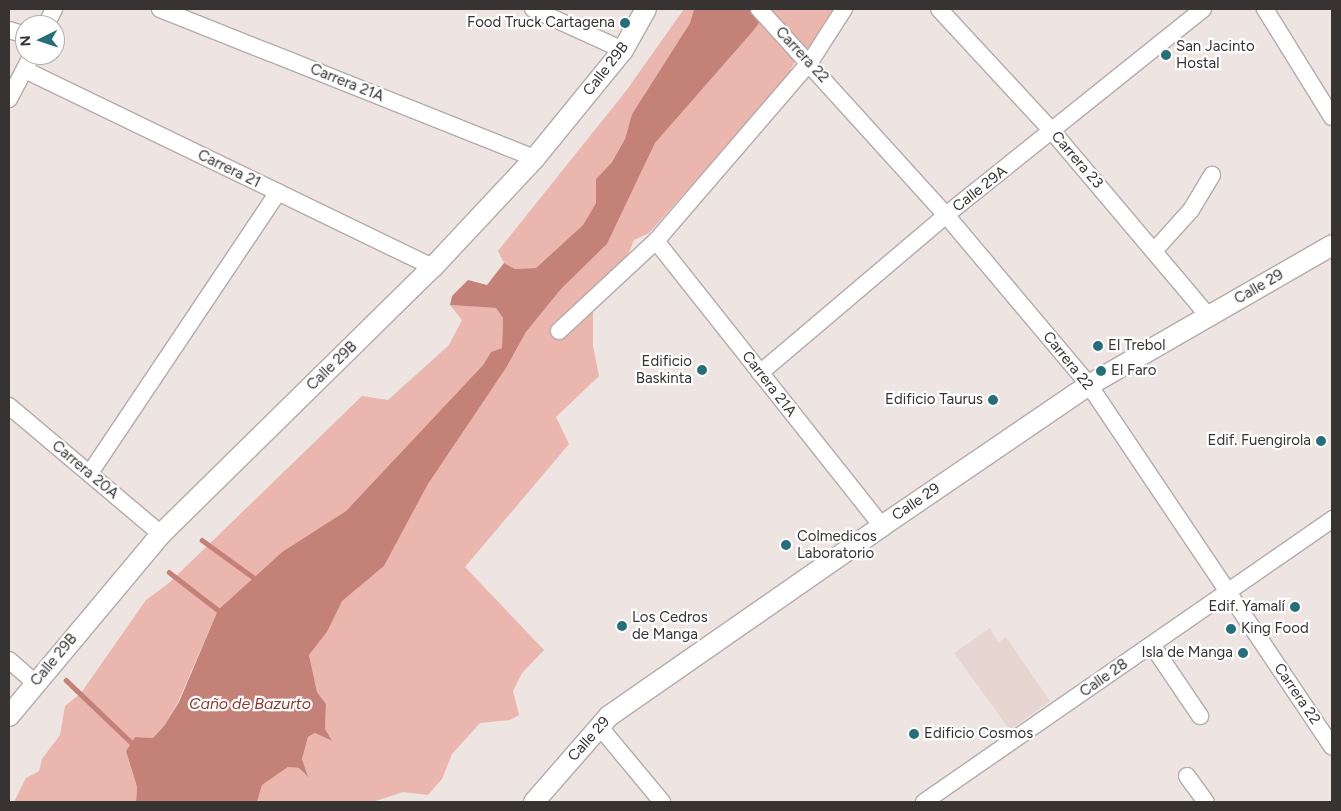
<!DOCTYPE html>
<meta charset="utf-8">
<style>
body{margin:0}
#map{position:relative;width:1341px;height:811px;overflow:hidden;background:#eee4e2;font-family:Figtree,sans-serif}
div>[style]{position:absolute}
.built>*{inset:0;background:#e7d5d2}
.green>*{inset:0;background:#eab6ae}
.water>*{inset:0;background:#c48178}
.stream>*{height:4.5px;margin:-2.25px;padding:0 2.25px;transform-origin:2.25px;border-radius:2.25px;background:#c48178}
.roads{filter:drop-shadow(1px 0 #b5abaa) drop-shadow(-1px 0 #b5abaa) drop-shadow(0 1px #b5abaa) drop-shadow(0 -1px #b5abaa)}
.minor>*{height:16px;margin:-8px;padding:0 8px;transform-origin:8px;border-radius:8px;background:#fff}
.major>*{height:20px;margin:-10px;padding:0 10px;transform-origin:10px;border-radius:10px;background:#fff}
.dots>*{width:14px;height:14px;translate:-50% -50%;box-sizing:border-box;border:2px solid #fff;border-radius:50%}
span{translate:-50% -50%;white-space:nowrap;text-align:center;line-height:1.15;-webkit-text-stroke:4.5px #fff;paint-order:stroke}
.poi-label{font-size:15px;color:#373333}
.right{translate:-100% -50%;text-align:right}
.left{translate:0 -50%;text-align:left}
.street-label{font-size:15px;color:#373333}
.water-label{font-size:16px;color:#8b382f;font-style:italic}
.frame{position:absolute;inset:0;border:10px solid #373333;pointer-events:none}
.north{position:absolute;left:15px;top:15px;width:50px;height:50px;box-sizing:border-box;background:#fff;border:1px solid #afadad;border-radius:50%;rotate:266deg;font-size:14px;font-weight:700;line-height:20px;text-align:center;color:#373333}
.north::after{content:'';display:block;margin:auto;width:18px;height:22px;background:#266e7a;clip-path:polygon(50% 0,100% 100%,50% 72%,0 100%)}
</style>
<div id="map">
<div class="built">
<div style="clip-path:polygon(990px 628px,998px 643px,1006px 637px,1050px 701px,1010px 730px,954px 653px)"></div>
</div>
<div class="green">
<div style="clip-path:polygon(684px 9px,694px 9px,690px 23px,632px 114px,625px 139px,612px 162px,596px 179px,596px 203px,583px 225px,536px 268px,515px 269px,504px 263px,498px 251px,626px 91px)"></div>
<div style="clip-path:polygon(769px 9px,839px 9px,818px 39px,798px 56px,784px 82px,649px 233px,634px 240px,627px 257px,593px 307px,593px 346px,599px 376px,556px 417px,569px 444px,465px 567px,544px 650px,522px 673px,513px 691px,519px 715px,510px 720px,480px 723px,452px 754px,442px 779px,428px 795px,403px 792px,373px 802px,257px 802px,262px 785px,288px 767px,299px 768px,306px 776px,302px 759px,308px 737px,315px 733px,331px 741px,325px 729px,326px 704px,317px 692px,309px 655px,327px 632px,341px 601px,384px 566px,428px 484px,506px 368px,526px 332px,561px 289px,607px 244px,655px 143px,754px 30px)"></div>
<div style="clip-path:polygon(450px 305px,496px 308px,503px 318px,502px 348px,491px 352px,483px 365px,346px 511px,282px 552px,218px 610px,178px 702px,164px 726px,153px 738px,135px 737px,126px 751px,137px 787px,136px 802px,14px 802px,26px 778px,39px 771px,42px 759px,60px 735px,65px 706px,81px 693px,146px 600px,169px 583px,362px 396px,388px 400px,449px 345px,462px 320px)"></div>
</div>
<div class="water">
<div style="clip-path:polygon(694px 9px,769px 9px,754px 30px,655px 143px,607px 244px,561px 289px,526px 332px,506px 368px,428px 484px,384px 566px,342px 601px,327px 632px,309px 655px,317px 692px,326px 704px,325px 729px,332px 741px,315px 733px,308px 737px,302px 759px,308px 777px,299px 768px,288px 767px,262px 785px,257px 802px,136px 802px,137px 787px,126px 751px,135px 737px,153px 738px,164px 726px,179px 702px,218px 610px,282px 552px,346px 511px,483px 365px,491px 352px,502px 348px,503px 318px,496px 308px,450px 305px,452px 296px,468px 280px,487px 285px,504px 263px,515px 269px,536px 268px,583px 225px,596px 203px,596px 179px,612px 162px,625px 139px,632px 114px,690px 23px)"></div>
</div>
<div class="stream">
<div style="left:202px;top:540px;width:63px;rotate:36deg"></div>
<div style="left:169px;top:572px;width:62px;rotate:37.8deg"></div>
<div style="left:66px;top:680px;width:91px;rotate:43.7deg"></div>
</div>
<div class="roads">
<div class="minor">
<div style="left:160px;top:9px;width:404px;rotate:21.7deg"></div>
<div style="left:533px;top:9px;width:99px;rotate:24.5deg"></div>
<div style="left:759px;top:9px;width:278px;rotate:47.8deg"></div>
<div style="left:946px;top:215px;width:222px;rotate:49.9deg"></div>
<div style="left:1089px;top:385px;width:436px;rotate:56.1deg"></div>
<div style="left:939px;top:9px;width:166px;rotate:47.2deg"></div>
<div style="left:1052px;top:131px;width:243px;rotate:49.8deg"></div>
<div style="left:1265px;top:9px;width:127px;rotate:58.2deg"></div>
<div style="left:46px;top:25px;width:18px;rotate:-63deg"></div>
<div style="left:9px;top:30px;width:17px;rotate:17deg"></div>
<div style="left:25px;top:70px;width:453px;rotate:25.8deg"></div>
<div style="left:9px;top:99px;width:50px;rotate:-62.4deg"></div>
<div style="left:656px;top:241px;width:364px;rotate:51.6deg"></div>
<div style="left:1154px;top:251px;width:55px;rotate:-47.9deg"></div>
<div style="left:1191px;top:210px;width:41px;rotate:-59deg"></div>
<div style="left:559px;top:331px;width:132px;rotate:-42.9deg"></div>
<div style="left:656px;top:241px;width:236px;rotate:-49.3deg"></div>
<div style="left:810px;top:62px;width:63px;rotate:-57.3deg"></div>
<div style="left:760px;top:373px;width:244px;rotate:-40.3deg"></div>
<div style="left:946px;top:215px;width:329px;rotate:-38.7deg"></div>
<div style="left:9px;top:406px;width:199px;rotate:40.1deg"></div>
<div style="left:90px;top:473px;width:338px;rotate:-56.2deg"></div>
<div style="left:1152px;top:645px;width:86px;rotate:55.9deg"></div>
<div style="left:9px;top:660px;width:35px;rotate:41deg"></div>
<div style="left:599px;top:726px;width:99px;rotate:50.3deg"></div>
<div style="left:1187px;top:776px;width:32px;rotate:54deg"></div>
<div style="left:924px;top:802px;width:497px;rotate:-34.7deg"></div>
</div>
<div class="major">
<div style="left:9px;top:716px;width:237px;rotate:-50.1deg"></div>
<div style="left:161px;top:534px;width:381px;rotate:-44.5deg"></div>
<div style="left:433px;top:267px;width:149px;rotate:-46.9deg"></div>
<div style="left:535px;top:158px;width:139px;rotate:-50.8deg"></div>
<div style="left:623px;top:50px;width:47px;rotate:-60.7deg"></div>
<div style="left:534px;top:802px;width:114px;rotate:-48.9deg"></div>
<div style="left:609px;top:716px;width:333px;rotate:-34.8deg"></div>
<div style="left:882px;top:526px;width:250px;rotate:-34.3deg"></div>
<div style="left:1089px;top:385px;width:280px;rotate:-29.9deg"></div>
</div>
</div>
<div class="dots">
<div style="left:625px;top:23px;background:#266e7a"></div>
<div style="left:1166px;top:55px;background:#266e7a"></div>
<div style="left:1098px;top:346px;background:#266e7a"></div>
<div style="left:702px;top:370px;background:#266e7a"></div>
<div style="left:1101px;top:371px;background:#266e7a"></div>
<div style="left:993px;top:400px;background:#266e7a"></div>
<div style="left:1321px;top:441px;background:#266e7a"></div>
<div style="left:786px;top:545px;background:#266e7a"></div>
<div style="left:1295px;top:607px;background:#266e7a"></div>
<div style="left:622px;top:626px;background:#266e7a"></div>
<div style="left:1231px;top:629px;background:#266e7a"></div>
<div style="left:1243px;top:653px;background:#266e7a"></div>
<div style="left:914px;top:734px;background:#266e7a"></div>
</div>
<div class="poi-label">
<span class="right" style="left:615px;top:23px">Food Truck Cartagena</span>
<span class="left" style="left:1176px;top:55px">San Jacinto<br>Hostal</span>
<span class="left" style="left:1108px;top:346px">El Trebol</span>
<span class="right" style="left:692px;top:370px">Edificio<br>Baskinta</span>
<span class="left" style="left:1111px;top:371px">El Faro</span>
<span class="right" style="left:983px;top:400px">Edificio Taurus</span>
<span class="right" style="left:1311px;top:441px">Edif. Fuengirola</span>
<span class="left" style="left:797px;top:545px">Colmedicos<br>Laboratorio</span>
<span class="right" style="left:1285px;top:607px">Edif. Yamalí</span>
<span class="left" style="left:632px;top:626px">Los Cedros<br>de Manga</span>
<span class="left" style="left:1241px;top:629px">King Food</span>
<span class="right" style="left:1233px;top:653px">Isla de Manga</span>
<span class="left" style="left:924px;top:734px">Edificio Cosmos</span>
</div>
<div class="street-label">
<span style="left:802px;top:55px;rotate:47deg">Carrera 22</span>
<span style="left:606px;top:69px;rotate:-52deg">Calle 29B</span>
<span style="left:347px;top:83px;rotate:22deg">Carrera 21A</span>
<span style="left:1077px;top:160px;rotate:49deg">Carrera 23</span>
<span style="left:229px;top:169px;rotate:26deg">Carrera 21</span>
<span style="left:980px;top:189px;rotate:-38deg">Calle 29A</span>
<span style="left:1259px;top:287px;rotate:-30deg">Calle 29</span>
<span style="left:1068px;top:361px;rotate:51deg">Carrera 22</span>
<span style="left:332px;top:366px;rotate:-44deg">Calle 29B</span>
<span style="left:769px;top:384px;rotate:52deg">Carrera 21A</span>
<span style="left:85px;top:470px;rotate:40deg">Carrera 20A</span>
<span style="left:916px;top:502px;rotate:-34deg">Calle 29</span>
<span style="left:54px;top:660px;rotate:-50deg">Calle 29B</span>
<span style="left:1104px;top:678px;rotate:-35deg">Calle 28</span>
<span style="left:1297px;top:694px;rotate:56deg">Carrera 22</span>
<span style="left:589px;top:739px;rotate:-48deg">Calle 29</span>
</div>
<div class="water-label">
<span style="left:250px;top:704px">Caño de Bazurto</span>
</div>
<div class="frame"></div>
<div class="north">N</div>
</div>
